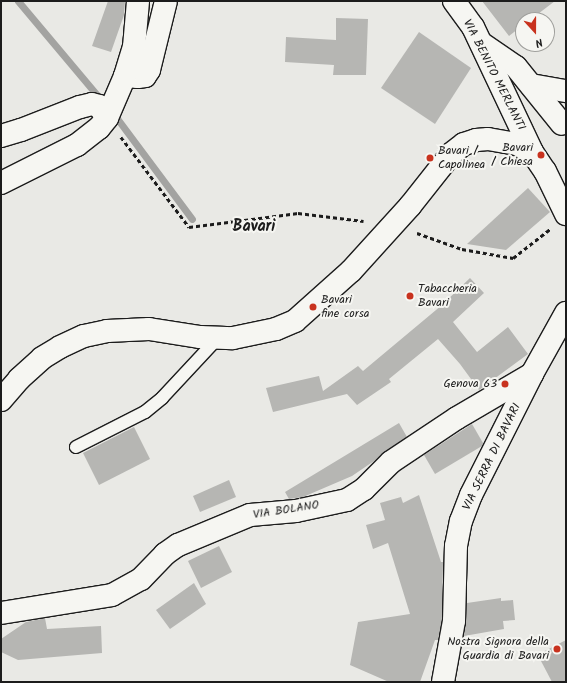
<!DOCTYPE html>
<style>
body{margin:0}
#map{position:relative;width:567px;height:683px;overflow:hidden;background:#e9e9e5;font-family:Kalam,sans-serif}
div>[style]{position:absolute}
.stream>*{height:7px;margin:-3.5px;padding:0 3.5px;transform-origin:3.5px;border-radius:3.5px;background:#a3a3a1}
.building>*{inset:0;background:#b6b6b3}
.path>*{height:2.5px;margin-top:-1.25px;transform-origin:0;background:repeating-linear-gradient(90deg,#1c1c1c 0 4px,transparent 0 7px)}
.roads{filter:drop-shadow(1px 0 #1c1c1c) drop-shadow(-1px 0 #1c1c1c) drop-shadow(0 1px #1c1c1c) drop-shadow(0 -1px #1c1c1c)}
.lane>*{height:12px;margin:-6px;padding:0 6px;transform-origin:6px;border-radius:6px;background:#f6f6f2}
.street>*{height:22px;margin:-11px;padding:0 11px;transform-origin:11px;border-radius:11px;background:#f6f6f2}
.secondary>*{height:22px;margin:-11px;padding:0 11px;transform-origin:11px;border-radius:11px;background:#f6f6f2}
.dots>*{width:11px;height:11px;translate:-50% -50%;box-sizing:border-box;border:2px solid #f6f6f2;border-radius:50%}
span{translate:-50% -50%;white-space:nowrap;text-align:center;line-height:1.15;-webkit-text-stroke:4px #f6f6f2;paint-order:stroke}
.street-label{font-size:12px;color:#1c1c1c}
.poi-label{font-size:12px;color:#1c1c1c}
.right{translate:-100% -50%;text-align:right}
.left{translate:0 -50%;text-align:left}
.district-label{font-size:16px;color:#1c1c1c;font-weight:700}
.frame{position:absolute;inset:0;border:2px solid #1c1c1c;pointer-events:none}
.north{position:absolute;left:515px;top:12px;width:40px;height:40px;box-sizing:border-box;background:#f6f6f2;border:1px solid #9f9f9c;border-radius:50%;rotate:159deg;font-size:11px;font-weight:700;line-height:16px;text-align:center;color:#1c1c1c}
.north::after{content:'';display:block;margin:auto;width:14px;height:18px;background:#c8321e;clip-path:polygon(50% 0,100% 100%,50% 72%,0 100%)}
</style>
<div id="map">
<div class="stream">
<div style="left:18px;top:1px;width:131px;rotate:50deg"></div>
<div style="left:113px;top:113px;width:132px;rotate:53.3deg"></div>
</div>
<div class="building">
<div style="clip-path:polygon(108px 1px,125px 1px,124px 15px,111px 52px,92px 46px)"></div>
<div style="clip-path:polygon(482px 1px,555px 1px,530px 20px,523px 20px,523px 25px,509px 36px)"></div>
<div style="clip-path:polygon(336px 18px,368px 19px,366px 75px,333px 75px,334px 65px,285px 62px,286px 37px,336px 40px)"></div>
<div style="clip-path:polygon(419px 32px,471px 68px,435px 124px,381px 88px)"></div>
<div style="clip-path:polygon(528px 188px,550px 212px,506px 250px,467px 244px)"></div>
<div style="clip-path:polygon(470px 278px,484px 293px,453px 322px,477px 352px,508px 327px,528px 354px,479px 390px,460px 364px,438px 339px,389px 379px,391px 382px,357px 405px,347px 394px,273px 412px,266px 388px,319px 376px,323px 391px,358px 366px,363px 371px,442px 305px)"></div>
<div style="clip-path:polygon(399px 423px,407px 437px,384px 452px,374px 461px,352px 476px,303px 497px,289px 499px,285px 492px)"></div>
<div style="clip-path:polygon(472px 424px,483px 443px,482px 446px,435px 474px,424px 455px)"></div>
<div style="clip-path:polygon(134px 427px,150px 459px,99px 485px,83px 453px)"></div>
<div style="clip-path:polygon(229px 480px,236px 497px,200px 512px,193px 496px)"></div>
<div style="clip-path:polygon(419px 495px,441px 562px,443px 562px,442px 620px,438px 640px,435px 640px,420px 682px,389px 682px,350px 665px,358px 622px,410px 614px,388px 543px,373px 549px,366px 525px,385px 520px,380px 503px,401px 497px,403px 503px)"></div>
<div style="clip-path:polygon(219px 546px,232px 572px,201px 588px,188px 561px)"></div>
<div style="clip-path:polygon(194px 583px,206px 604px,170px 629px,156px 610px)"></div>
<div style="clip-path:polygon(501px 598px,501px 601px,513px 600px,515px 620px,503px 621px,504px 629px,464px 636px,467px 603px)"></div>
<div style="clip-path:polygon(45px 618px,47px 629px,101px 626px,102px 653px,18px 660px,1px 652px,1px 639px,26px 622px)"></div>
<div style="clip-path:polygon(566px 640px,566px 682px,552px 682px,541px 661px,541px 653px)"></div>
</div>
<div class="path">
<div style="left:121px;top:137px;width:113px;rotate:52.9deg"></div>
<div style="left:189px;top:227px;width:110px;rotate:-7.3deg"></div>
<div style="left:298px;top:213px;width:66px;rotate:6.9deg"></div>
<div style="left:417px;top:233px;width:48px;rotate:19.6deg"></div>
<div style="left:462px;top:249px;width:52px;rotate:10deg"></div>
<div style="left:513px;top:258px;width:47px;rotate:-38.1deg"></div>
</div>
<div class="roads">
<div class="lane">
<div style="left:76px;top:447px;width:77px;rotate:-26.9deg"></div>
<div style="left:145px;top:412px;width:22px;rotate:-39deg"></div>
<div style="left:162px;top:398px;width:82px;rotate:-47deg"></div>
</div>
<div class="street">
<div style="left:454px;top:1px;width:32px;rotate:54deg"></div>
<div style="left:473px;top:27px;width:138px;rotate:64.7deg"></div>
<div style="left:481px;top:43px;width:42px;rotate:34.4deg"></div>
<div style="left:516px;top:67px;width:73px;rotate:51.1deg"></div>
<div style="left:125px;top:76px;width:13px;rotate:4deg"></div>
<div style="left:138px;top:77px;width:7px;rotate:-8deg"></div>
<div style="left:145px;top:76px;width:7px;rotate:-56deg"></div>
<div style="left:149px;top:70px;width:71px;rotate:-76.2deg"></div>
<div style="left:531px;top:85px;width:36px;rotate:10deg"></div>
<div style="left:1px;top:136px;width:21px;rotate:-17deg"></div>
<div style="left:21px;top:130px;width:63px;rotate:-21.3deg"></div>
<div style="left:80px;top:107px;width:12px;rotate:-14deg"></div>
<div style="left:92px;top:104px;width:7px;rotate:16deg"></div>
<div style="left:99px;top:106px;width:14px;rotate:56deg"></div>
<div style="left:1px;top:613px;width:112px;rotate:-9.2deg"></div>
<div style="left:112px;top:595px;width:33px;rotate:-29deg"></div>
<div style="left:141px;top:579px;width:35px;rotate:-46deg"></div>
<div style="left:165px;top:554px;width:16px;rotate:-35deg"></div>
<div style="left:178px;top:545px;width:78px;rotate:-22.6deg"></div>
<div style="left:250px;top:515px;width:46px;rotate:-5deg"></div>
<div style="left:296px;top:511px;width:52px;rotate:-12.2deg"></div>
<div style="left:347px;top:500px;width:20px;rotate:-33deg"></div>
<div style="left:364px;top:489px;width:38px;rotate:-45deg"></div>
<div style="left:391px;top:462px;width:79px;rotate:-33.7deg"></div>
<div style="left:457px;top:418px;width:87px;rotate:-30.4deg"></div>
</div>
<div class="secondary">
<div style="left:1px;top:183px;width:85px;rotate:-26.6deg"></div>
<div style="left:77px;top:145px;width:28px;rotate:-38deg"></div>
<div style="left:99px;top:128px;width:13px;rotate:-51deg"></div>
<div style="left:107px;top:118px;width:46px;rotate:-66.8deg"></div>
<div style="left:125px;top:76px;width:30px;rotate:-73deg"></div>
<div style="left:134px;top:47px;width:46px;rotate:-85deg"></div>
<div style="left:1px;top:400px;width:28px;rotate:-49deg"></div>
<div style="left:19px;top:379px;width:31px;rotate:-42deg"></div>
<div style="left:42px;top:358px;width:21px;rotate:-31deg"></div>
<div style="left:60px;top:347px;width:26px;rotate:-25deg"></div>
<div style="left:84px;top:336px;width:24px;rotate:-12deg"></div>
<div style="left:107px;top:331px;width:42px;rotate:-2.7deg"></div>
<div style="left:149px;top:329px;width:52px;rotate:8.9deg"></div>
<div style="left:200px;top:337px;width:33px;rotate:2deg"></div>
<div style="left:233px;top:338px;width:44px;rotate:-11.8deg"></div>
<div style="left:276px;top:329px;width:21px;rotate:-23deg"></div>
<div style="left:295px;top:321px;width:75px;rotate:-41.8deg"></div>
<div style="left:351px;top:271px;width:88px;rotate:-47.8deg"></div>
<div style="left:410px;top:206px;width:66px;rotate:-51.7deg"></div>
<div style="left:451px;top:154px;width:16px;rotate:-38deg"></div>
<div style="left:464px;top:144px;width:13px;rotate:-18deg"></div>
<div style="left:476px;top:140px;width:12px;rotate:-5deg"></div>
<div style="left:488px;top:139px;width:29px;rotate:10deg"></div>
<div style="left:517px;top:144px;width:17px;rotate:28deg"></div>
<div style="left:532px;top:152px;width:23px;rotate:56deg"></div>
<div style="left:545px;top:171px;width:48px;rotate:64deg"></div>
<div style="left:443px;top:682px;width:62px;rotate:-79.8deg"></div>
<div style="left:454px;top:621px;width:75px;rotate:-88.5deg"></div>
<div style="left:456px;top:546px;width:25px;rotate:-79deg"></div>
<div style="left:461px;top:521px;width:28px;rotate:-69deg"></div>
<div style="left:471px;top:495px;width:136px;rotate:-63.2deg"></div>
<div style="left:532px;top:374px;width:70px;rotate:-60.9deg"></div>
</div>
</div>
<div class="dots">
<div style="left:541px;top:155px;background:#c8321e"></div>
<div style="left:430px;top:158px;background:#c8321e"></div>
<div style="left:410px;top:296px;background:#c8321e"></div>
<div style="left:313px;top:307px;background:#c8321e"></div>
<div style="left:505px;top:384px;background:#c8321e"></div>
<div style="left:557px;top:649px;background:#c8321e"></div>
</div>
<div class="street-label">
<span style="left:494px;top:75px;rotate:63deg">VIA BENITO MERLANTI</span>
<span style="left:492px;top:457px;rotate:-64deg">VIA SERRA DI BAVARI</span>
<span style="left:286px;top:510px;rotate:-9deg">VIA BOLANO</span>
</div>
<div class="poi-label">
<span class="right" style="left:533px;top:155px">Bavari<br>/ Chiesa</span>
<span class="left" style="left:438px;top:158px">Bavari /<br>Capolinea</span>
<span class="left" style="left:418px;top:296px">Tabaccheria<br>Bavari</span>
<span class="left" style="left:321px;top:307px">Bavari<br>fine corsa</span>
<span class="right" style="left:497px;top:384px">Genova 63</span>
<span class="right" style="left:549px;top:649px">Nostra Signora della<br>Guardia di Bavari</span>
</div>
<div class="district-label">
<span style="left:254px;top:227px">Bavari</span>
</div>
<div class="frame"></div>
<div class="north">N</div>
</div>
